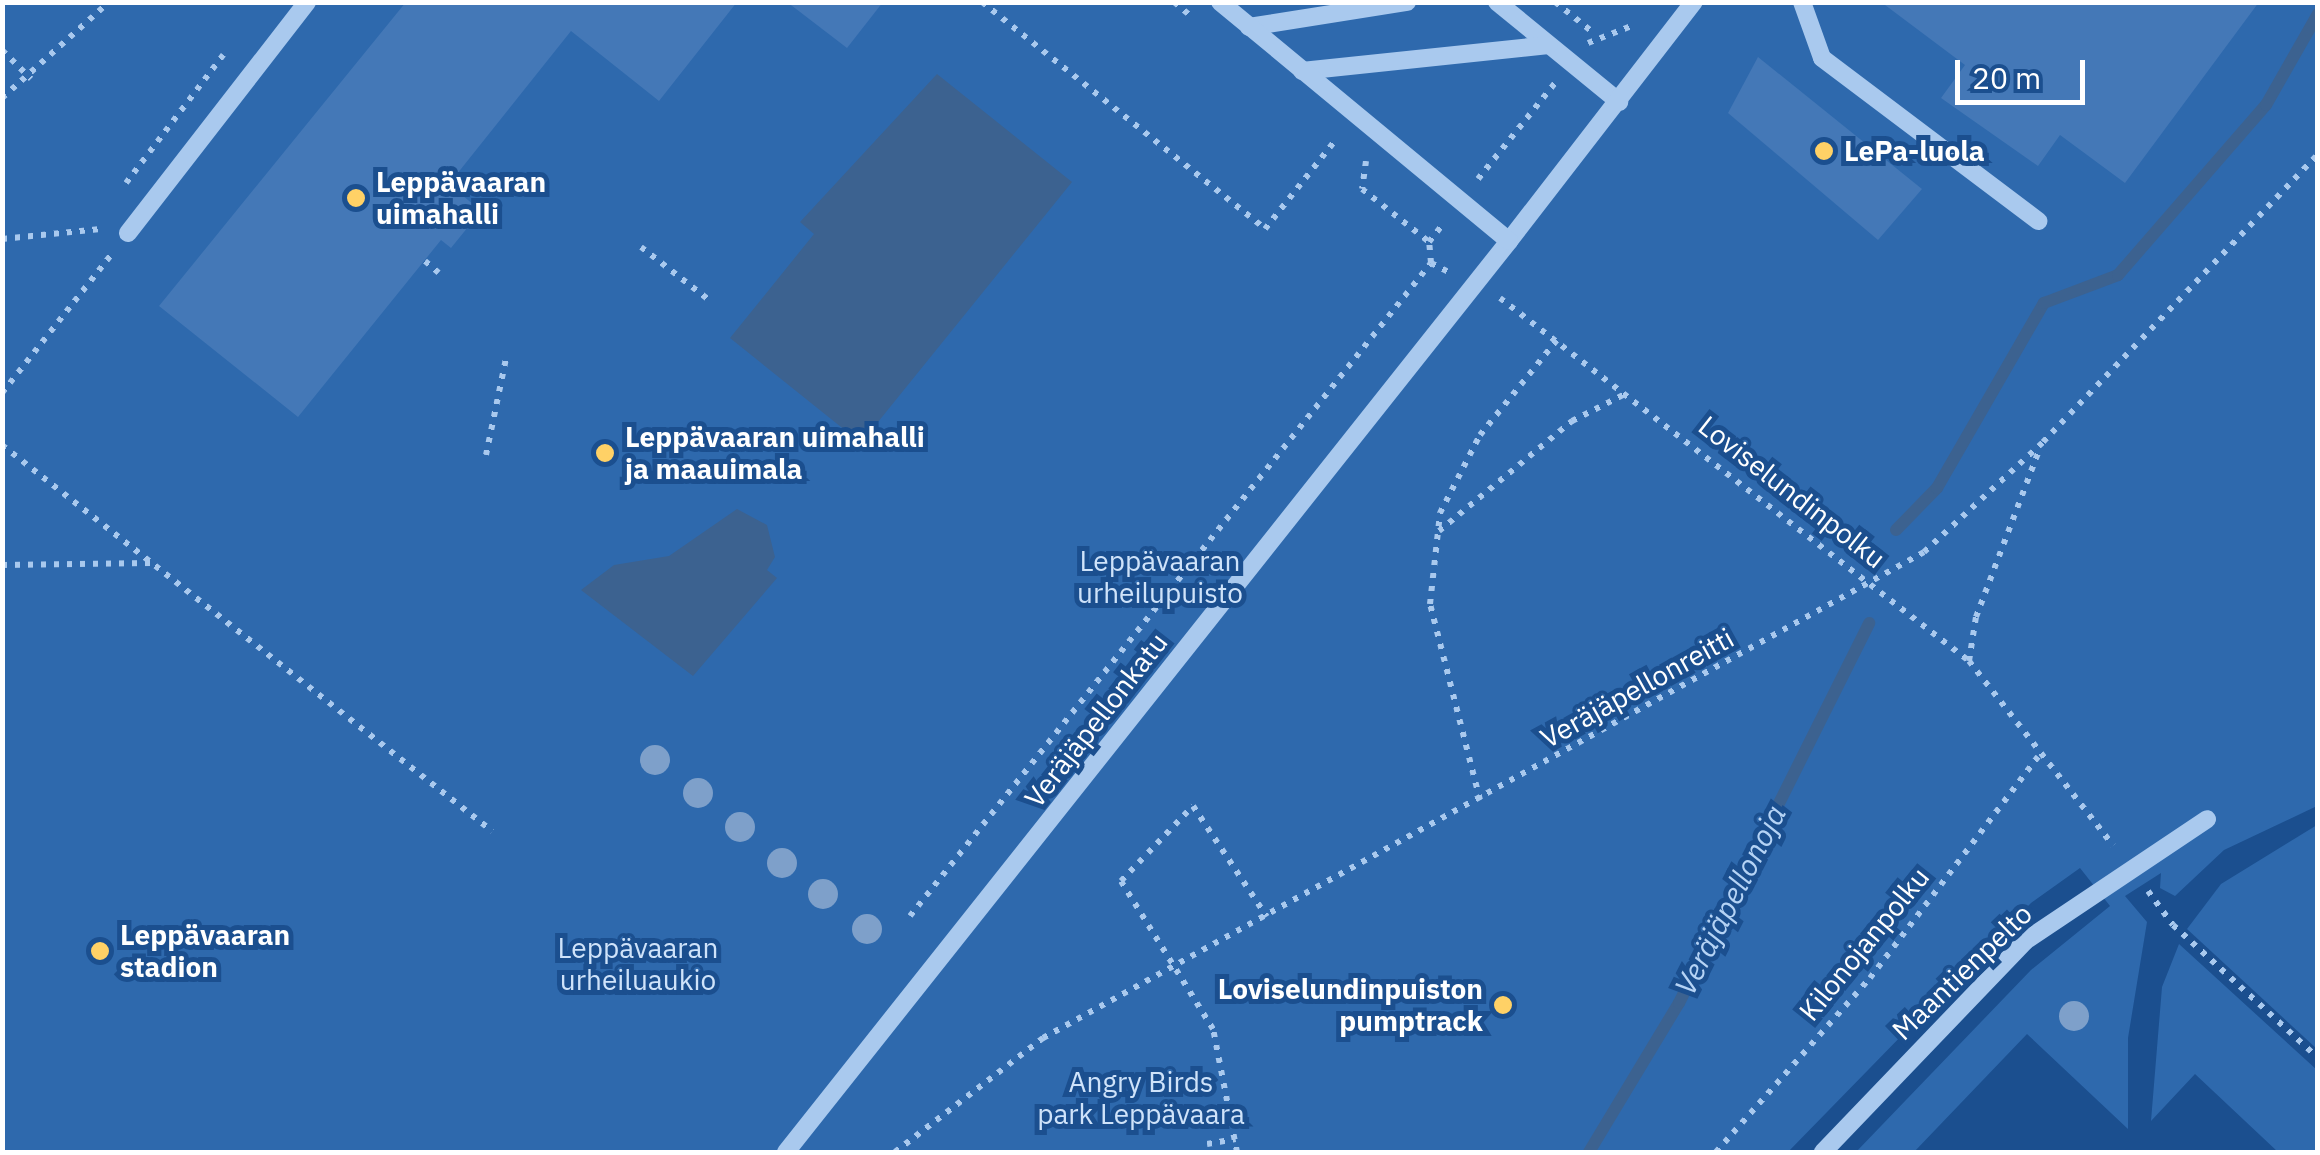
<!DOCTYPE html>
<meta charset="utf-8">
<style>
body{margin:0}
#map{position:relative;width:2320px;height:1155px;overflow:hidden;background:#1b4f8f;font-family:"IBM Plex Sans",sans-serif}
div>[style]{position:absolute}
.green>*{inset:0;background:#2e69ad}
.water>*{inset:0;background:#3c6290}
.stream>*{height:12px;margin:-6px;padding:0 6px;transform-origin:6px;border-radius:6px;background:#3c6290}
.building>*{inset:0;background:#4478b7}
.path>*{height:6px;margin-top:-3px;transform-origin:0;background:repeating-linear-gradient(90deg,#a9c9ee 0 5px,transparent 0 13px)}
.minor>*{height:18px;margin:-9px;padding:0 9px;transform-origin:9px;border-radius:9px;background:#a9c9ee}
.trees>*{width:30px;height:30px;margin:-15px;border-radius:50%;background:#7ea0ca}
.dots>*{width:28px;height:28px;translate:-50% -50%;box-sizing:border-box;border:5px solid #1b4f8f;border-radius:50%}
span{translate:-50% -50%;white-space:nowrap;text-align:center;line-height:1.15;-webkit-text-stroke:10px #1b4f8f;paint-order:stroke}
.poi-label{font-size:28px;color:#fff;font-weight:700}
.left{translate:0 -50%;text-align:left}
.right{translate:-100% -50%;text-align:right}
.street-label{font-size:28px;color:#fff}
.park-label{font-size:28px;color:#cfe3fa}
.water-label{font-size:30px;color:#b5d3f5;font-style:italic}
.frame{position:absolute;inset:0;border:5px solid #fff;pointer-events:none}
.scale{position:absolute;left:1955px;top:60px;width:130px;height:45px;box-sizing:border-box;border:5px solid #fff;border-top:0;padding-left:12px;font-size:30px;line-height:35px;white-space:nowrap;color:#fff;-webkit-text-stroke:8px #1b4f8f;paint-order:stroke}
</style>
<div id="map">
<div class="green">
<div style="clip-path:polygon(2px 3px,2317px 3px,2317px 806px,2224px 850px,2175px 896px,2160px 888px,2161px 873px,2125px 896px,2147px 922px,2128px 1038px,2128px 1129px,2027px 1034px,1914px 1152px,1856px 1152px,2031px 970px,2110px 906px,2080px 868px,2031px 903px,1788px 1152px,3px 1152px)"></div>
<div style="clip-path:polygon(2317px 825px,2318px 825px,2317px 1049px,2187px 929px,2221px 884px)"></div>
<div style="clip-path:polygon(2179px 944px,2317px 1070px,2317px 1152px,2278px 1152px,2195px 1074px,2151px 1121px,2162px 987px)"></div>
</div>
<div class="water">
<div style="clip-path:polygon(937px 74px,1072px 182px,861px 443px,730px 338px,814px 234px,800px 222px)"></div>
<div style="clip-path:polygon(737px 509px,767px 525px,775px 557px,767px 570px,777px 578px,693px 676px,581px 590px,614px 565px,669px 556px)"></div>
</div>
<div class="stream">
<div style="left:1896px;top:530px;width:59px;rotate:-45.7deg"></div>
<div style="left:1937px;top:488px;width:214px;rotate:-60deg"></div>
<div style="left:2044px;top:303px;width:79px;rotate:-20.7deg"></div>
<div style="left:2118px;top:275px;width:225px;rotate:-49deg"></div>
<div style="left:2266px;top:105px;width:105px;rotate:-60.3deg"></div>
<div style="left:1589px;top:1152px;width:174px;rotate:-58.9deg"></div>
<div style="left:1679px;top:1003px;width:425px;rotate:-63.4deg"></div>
</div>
<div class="building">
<div style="clip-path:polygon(406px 2px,737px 2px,659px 101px,571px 31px,449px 184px,481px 211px,451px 248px,441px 240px,298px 417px,159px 306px)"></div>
<div style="clip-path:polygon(787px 2px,883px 2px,847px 48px)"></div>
<div style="clip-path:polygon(1881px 2px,2259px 2px,2125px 183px,2060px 135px,2038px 166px,1941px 98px,1965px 65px)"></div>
<div style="clip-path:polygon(1758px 57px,1922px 189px,1878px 240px,1728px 113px)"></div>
</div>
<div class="path">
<div style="left:982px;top:2px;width:363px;rotate:38.7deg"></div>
<div style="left:1265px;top:229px;width:116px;rotate:-51.6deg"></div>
<div style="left:1174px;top:2px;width:23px;rotate:40deg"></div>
<div style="left:1555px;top:2px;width:51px;rotate:38.7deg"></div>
<div style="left:1588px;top:43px;width:49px;rotate:-21.4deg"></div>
<div style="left:2px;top:50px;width:41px;rotate:45deg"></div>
<div style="left:2px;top:98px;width:144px;rotate:-41.9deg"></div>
<div style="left:1366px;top:161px;width:28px;rotate:98deg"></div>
<div style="left:1362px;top:189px;width:85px;rotate:38.3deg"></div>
<div style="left:1478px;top:179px;width:123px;rotate:-51.3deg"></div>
<div style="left:126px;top:183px;width:161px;rotate:-52.8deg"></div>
<div style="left:2px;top:239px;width:99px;rotate:-5.8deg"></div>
<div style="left:641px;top:247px;width:86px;rotate:37.9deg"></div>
<div style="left:425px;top:261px;width:18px;rotate:41deg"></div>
<div style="left:1431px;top:263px;width:20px;rotate:27deg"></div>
<div style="left:1500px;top:298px;width:593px;rotate:37.74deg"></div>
<div style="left:1969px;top:661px;width:234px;rotate:52deg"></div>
<div style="left:2px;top:393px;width:176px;rotate:-51.7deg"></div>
<div style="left:2px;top:445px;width:624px;rotate:38.23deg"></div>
<div style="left:486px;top:455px;width:103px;rotate:-78.3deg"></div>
<div style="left:1439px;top:531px;width:173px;rotate:-39.6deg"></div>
<div style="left:1572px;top:421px;width:62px;rotate:-27deg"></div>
<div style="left:2px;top:565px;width:149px;rotate:-0.8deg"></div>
<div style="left:1969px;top:661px;width:45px;rotate:-81deg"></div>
<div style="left:1976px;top:617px;width:181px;rotate:-69.3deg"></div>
<div style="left:1480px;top:800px;width:202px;rotate:-104.3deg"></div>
<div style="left:1430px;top:604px;width:92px;rotate:-83.7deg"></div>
<div style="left:1440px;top:513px;width:88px;rotate:-62.9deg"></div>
<div style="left:1480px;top:435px;width:122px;rotate:-51deg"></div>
<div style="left:2148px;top:891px;width:42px;rotate:53.7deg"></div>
<div style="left:2173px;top:925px;width:197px;rotate:42.5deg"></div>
<div style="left:910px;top:916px;width:835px;rotate:-51.42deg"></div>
<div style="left:1431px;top:263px;width:21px;rotate:-95deg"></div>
<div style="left:1429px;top:242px;width:23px;rotate:-52deg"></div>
<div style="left:1207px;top:1144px;width:29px;rotate:-10deg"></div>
<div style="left:895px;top:1152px;width:187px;rotate:-37.6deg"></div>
<div style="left:1043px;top:1038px;width:1006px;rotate:-28.88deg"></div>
<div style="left:1924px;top:552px;width:162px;rotate:-42.7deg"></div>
<div style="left:2043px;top:442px;width:398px;rotate:-46.3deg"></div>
<div style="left:1237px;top:1152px;width:125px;rotate:-101deg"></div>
<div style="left:1213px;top:1029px;width:174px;rotate:-121.9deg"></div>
<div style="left:1121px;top:881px;width:104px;rotate:-46.2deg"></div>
<div style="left:1193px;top:806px;width:133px;rotate:56.3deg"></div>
<div style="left:1716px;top:1152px;width:232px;rotate:-48.5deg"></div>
<div style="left:1870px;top:978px;width:278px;rotate:-52.8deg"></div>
</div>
<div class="minor">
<div style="left:1497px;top:2px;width:158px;rotate:39.3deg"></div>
<div style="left:1802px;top:2px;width:59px;rotate:70.3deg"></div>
<div style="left:1822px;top:58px;width:271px;rotate:37deg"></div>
<div style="left:1249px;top:27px;width:160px;rotate:-9deg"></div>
<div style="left:1302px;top:71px;width:248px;rotate:-6deg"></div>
<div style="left:128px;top:233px;width:292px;rotate:-52.2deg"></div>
<div style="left:1509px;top:241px;width:302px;rotate:-52.3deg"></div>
<div style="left:786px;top:1152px;width:1163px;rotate:-51.56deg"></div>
<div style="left:1509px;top:241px;width:375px;rotate:-140.4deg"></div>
<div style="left:1823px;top:1152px;width:292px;rotate:-46.2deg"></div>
<div style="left:2025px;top:941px;width:219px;rotate:-33.8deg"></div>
</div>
<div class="trees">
<div style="left:655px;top:760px"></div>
<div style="left:698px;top:793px"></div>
<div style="left:740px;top:827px"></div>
<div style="left:782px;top:863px"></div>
<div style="left:823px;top:894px"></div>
<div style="left:867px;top:929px"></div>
<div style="left:2074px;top:1016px"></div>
</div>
<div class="dots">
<div style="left:1824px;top:151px;background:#ffd166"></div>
<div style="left:356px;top:198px;background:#ffd166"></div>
<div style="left:605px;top:453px;background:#ffd166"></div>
<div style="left:100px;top:951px;background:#ffd166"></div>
<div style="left:1503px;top:1005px;background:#ffd166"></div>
</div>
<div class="poi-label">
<span class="left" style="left:1844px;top:151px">LePa-luola</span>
<span class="left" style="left:376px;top:198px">Leppävaaran<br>uimahalli</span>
<span class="left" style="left:625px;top:453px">Leppävaaran uimahalli<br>ja maauimala</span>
<span class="left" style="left:120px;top:951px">Leppävaaran<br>stadion</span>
<span class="right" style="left:1483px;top:1005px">Loviselundinpuiston<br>pumptrack</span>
</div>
<div class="street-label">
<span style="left:1792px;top:492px;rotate:38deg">Loviselundinpolku</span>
<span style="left:1637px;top:688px;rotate:-29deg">Veräjäpellonreitti</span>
<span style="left:1096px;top:720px;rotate:-52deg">Veräjäpellonkatu</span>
<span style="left:1864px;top:944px;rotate:-51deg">Kilonojanpolku</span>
<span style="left:1962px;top:972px;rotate:-44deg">Maantienpelto</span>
</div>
<div class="park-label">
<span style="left:1160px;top:577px">Leppävaaran<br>urheilupuisto</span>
<span style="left:638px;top:964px">Leppävaaran<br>urheiluaukio</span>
<span style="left:1141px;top:1098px">Angry Birds<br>park Leppävaara</span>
</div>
<div class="water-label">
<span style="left:1730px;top:900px;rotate:-63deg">Veräjäpellonoja</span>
</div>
<div class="frame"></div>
<div class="scale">20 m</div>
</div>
